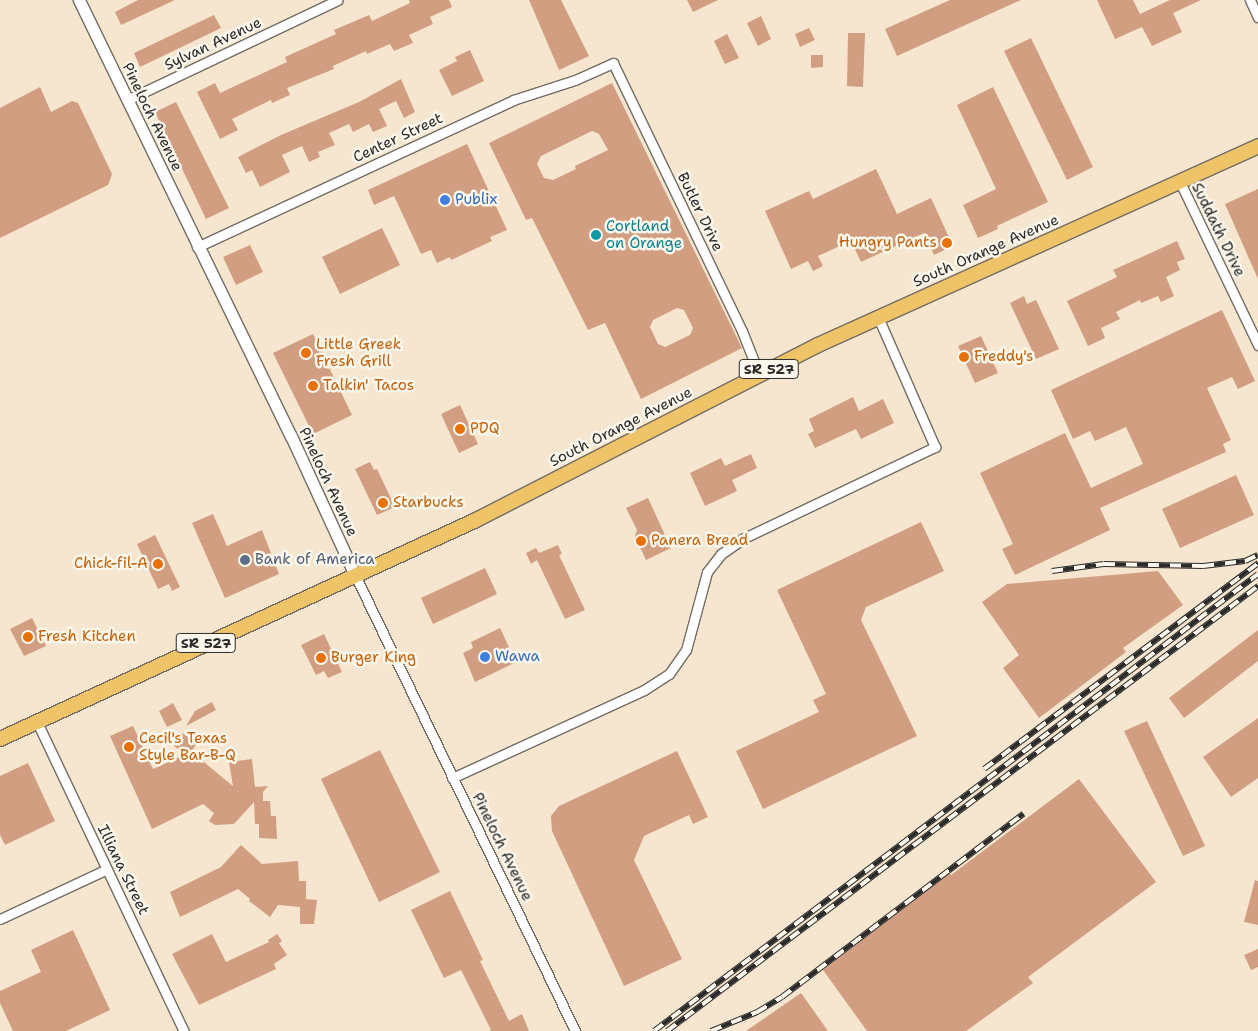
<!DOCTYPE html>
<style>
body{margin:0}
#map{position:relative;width:1258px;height:1031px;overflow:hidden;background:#f6e6cf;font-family:"Shantell Sans",sans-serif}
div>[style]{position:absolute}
.building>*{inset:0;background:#d29e81}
.roads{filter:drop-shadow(1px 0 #726c64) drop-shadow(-1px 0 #726c64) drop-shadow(0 1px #726c64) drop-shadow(0 -1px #726c64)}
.minor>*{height:9px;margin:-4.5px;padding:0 4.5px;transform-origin:4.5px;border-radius:4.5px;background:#fff}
.tertiary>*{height:11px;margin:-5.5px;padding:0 5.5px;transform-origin:5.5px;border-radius:5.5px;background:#fff}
.primary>*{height:14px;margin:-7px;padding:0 7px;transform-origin:7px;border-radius:7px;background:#efc469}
.rail>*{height:5.5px;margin-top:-2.75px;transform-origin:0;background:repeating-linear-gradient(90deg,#fbf7ec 0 11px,#2b2b2b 0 22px);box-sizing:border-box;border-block:1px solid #2b2b2b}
.dots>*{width:14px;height:14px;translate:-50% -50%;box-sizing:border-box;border:2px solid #fbf7ec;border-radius:50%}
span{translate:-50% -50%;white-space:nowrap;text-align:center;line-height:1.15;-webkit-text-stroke:5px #fbf7ec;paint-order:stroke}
.shield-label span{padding:1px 4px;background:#fbf7ec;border:1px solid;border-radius:4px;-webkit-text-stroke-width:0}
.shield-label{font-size:14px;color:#2b2b2b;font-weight:700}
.street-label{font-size:15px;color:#2b2b2b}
.shop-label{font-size:15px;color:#366cbe}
.left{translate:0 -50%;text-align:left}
.culture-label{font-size:15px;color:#0d838f}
.food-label{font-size:15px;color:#c56008}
.right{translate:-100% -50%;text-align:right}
.service-label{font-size:15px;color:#4e5e75}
</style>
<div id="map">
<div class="building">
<div style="clip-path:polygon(138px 0,175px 0,121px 25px,115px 12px)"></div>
<div style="clip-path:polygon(409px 0,449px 0,452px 7px,430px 17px,433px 24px,409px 35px,413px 43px,394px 51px,390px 44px,367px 54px,366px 51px,333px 66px,334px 69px,287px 88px,290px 95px,272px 103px,271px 100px,232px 119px,238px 130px,220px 139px,197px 92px,215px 83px,220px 93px,287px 62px,285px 57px,336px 34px,334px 30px,369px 15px,372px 21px,410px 3px)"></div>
<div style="clip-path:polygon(529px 0,561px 0,589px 56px,559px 70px)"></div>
<div style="clip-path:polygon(687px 0,718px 0,693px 12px)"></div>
<div style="clip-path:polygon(950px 0,1021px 0,897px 56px,885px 29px)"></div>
<div style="clip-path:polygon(1097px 0,1133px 0,1140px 14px,1170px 0,1201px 0,1173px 13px,1182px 32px,1152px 46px,1142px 27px,1115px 39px)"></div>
<div style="clip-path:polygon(214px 15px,221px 28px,140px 67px,134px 53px)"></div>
<div style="clip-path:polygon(761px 16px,771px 39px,758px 46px,747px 23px)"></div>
<div style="clip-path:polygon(809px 28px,815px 40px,800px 47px,795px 34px)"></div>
<div style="clip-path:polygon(848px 33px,865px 33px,863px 87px,847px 86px)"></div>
<div style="clip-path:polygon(727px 34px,739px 58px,725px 64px,714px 41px)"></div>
<div style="clip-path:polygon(1031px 38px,1093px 167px,1067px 180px,1004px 51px)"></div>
<div style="clip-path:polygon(470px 50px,484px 81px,452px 96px,439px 70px,457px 61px,455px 57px)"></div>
<div style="clip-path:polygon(811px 55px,823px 55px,823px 67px,811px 68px)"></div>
<div style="clip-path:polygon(401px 79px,415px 112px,404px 118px,396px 101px,379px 109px,387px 126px,373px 132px,369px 124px,353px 132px,349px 124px,340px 128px,329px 133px,335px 145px,318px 152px,320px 157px,309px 162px,302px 146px,282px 155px,290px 172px,260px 187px,252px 170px,246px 173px,238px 157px,281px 135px,359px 102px)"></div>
<div style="clip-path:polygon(evenodd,612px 83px,742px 348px,641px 399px,605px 323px,588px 330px,532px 218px,526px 220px,489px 143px,612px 83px,592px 131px,599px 134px,608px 150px,575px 166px,576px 169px,553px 180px,544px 178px,537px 164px,541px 156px,592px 131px,612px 83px,677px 308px,684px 310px,693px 328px,690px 335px,665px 347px,658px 344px,650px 327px,653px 320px,677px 308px)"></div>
<div style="clip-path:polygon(40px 87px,51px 112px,72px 101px,78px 103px,112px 174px,108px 185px,0 238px,0 108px)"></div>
<div style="clip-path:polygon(993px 87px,1048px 202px,997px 226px,998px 229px,978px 238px,963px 205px,996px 189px,957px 105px)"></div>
<div style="clip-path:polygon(176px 102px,229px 208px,206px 219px,155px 112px)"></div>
<div style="clip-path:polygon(467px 144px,507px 230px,490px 237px,492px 241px,451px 260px,450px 257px,437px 263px,431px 250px,421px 254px,394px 196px,374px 205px,368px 190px)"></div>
<div style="clip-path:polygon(876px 169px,897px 214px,931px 198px,953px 246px,934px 255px,924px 233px,861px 262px,851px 241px,818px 256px,823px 266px,813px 271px,808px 261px,791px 269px,765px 211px,809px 191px,813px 199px)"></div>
<div style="clip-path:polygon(1258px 189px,1258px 279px,1225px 204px)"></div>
<div style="clip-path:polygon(382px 228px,400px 265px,340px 294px,322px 257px)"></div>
<div style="clip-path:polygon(1177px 241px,1185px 259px,1177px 262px,1180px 270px,1166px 277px,1174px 296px,1161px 302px,1158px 296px,1141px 303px,1140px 300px,1116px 312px,1120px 319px,1101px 328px,1105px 338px,1088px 346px,1067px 301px,1117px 277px,1113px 270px)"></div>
<div style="clip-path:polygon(250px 245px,263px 272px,236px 285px,223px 257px)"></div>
<div style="clip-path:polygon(1024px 296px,1027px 304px,1036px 300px,1059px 349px,1036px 359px,1010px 303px)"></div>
<div style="clip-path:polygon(1222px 310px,1255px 381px,1238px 389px,1232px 377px,1207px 388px,1231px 440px,1223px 444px,1226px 452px,1100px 508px,1110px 530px,1015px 575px,1002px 549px,1013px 544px,980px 473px,1065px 433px,1091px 488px,1143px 464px,1126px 427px,1095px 441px,1090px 431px,1073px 439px,1051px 390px)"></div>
<div style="clip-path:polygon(313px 334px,352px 415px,313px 434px,273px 353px)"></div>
<div style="clip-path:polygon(981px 336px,998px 373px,975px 383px,958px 346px)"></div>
<div style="clip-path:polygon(853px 397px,859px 411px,883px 399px,894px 423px,861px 439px,856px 429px,815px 448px,808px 434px,814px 431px,809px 419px)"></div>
<div style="clip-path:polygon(460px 405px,478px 444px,459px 453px,441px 414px)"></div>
<div style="clip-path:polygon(751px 454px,757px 468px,732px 480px,737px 491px,705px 506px,690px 473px,721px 458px,725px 466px)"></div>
<div style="clip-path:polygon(370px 462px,374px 470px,377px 469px,395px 507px,377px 515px,355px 469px)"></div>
<div style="clip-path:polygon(1236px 475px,1254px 515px,1180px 548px,1162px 509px)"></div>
<div style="clip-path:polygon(648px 498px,671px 548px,646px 560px,635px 536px,637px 530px,626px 508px)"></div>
<div style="clip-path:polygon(213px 514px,227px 546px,262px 530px,279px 574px,225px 598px,192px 523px)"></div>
<div style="clip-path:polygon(921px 522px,944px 571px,866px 607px,861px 620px,917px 736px,763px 809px,736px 751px,819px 712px,813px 700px,826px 694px,777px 590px)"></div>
<div style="clip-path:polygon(155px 535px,180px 587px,172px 591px,169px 584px,158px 589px,137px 544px)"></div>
<div style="clip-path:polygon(558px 545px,562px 554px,559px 555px,585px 610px,565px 619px,537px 560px,531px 564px,526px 553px,536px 548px,539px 553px)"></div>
<div style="clip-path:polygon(485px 568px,497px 594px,433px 624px,421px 598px)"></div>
<div style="clip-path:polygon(1158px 571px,1183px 605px,1123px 648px,1126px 652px,1039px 718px,1003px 668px,1019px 655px,982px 602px,1007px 584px)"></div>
<div style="clip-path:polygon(32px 618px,46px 646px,24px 656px,10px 629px)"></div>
<div style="clip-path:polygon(500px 628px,516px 662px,475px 682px,463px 653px,473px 648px,471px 642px)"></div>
<div style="clip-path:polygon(1258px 630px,1258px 661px,1184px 718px,1169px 698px)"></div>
<div style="clip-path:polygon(324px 634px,342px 672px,328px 678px,324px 671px,316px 675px,301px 645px)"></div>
<div style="clip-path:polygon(212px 702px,216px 710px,186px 726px,195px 711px)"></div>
<div style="clip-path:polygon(173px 703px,182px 720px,167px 727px,159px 711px)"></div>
<div style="clip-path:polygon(1258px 718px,1258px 778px,1231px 797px,1203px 757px)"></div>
<div style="clip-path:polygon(1147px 721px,1205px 846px,1183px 856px,1124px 731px)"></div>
<div style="clip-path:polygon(133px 726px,153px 769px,186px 754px,174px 746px,182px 733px,197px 743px,192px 751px,195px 750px,203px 753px,200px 759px,233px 786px,229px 762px,252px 759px,255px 787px,268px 786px,263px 792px,263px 801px,270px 801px,271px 816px,276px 816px,277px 839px,259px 838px,259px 824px,255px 824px,254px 802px,234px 824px,215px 825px,209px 821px,214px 813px,203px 804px,152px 829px,110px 736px)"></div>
<div style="clip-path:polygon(380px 750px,440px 872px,379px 902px,321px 779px)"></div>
<div style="clip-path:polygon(677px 751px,708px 817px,693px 824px,689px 815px,644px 836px,634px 860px,682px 959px,624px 986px,552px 831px,551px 816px,559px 806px)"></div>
<div style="clip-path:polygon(28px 763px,55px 821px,5px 845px,0 835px,0 776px)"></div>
<div style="clip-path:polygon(1079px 779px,1156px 882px,1028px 977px,1033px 983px,966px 1031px,867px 1031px,823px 970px,949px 873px,951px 875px)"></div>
<div style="clip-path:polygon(241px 845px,262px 864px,298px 861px,299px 881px,306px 881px,306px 899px,317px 900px,314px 924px,300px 924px,300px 907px,278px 905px,270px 917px,249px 901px,250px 899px,238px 889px,180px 917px,170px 892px,221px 867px)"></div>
<div style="clip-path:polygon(1255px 880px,1258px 881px,1258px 925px,1244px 922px)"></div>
<div style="clip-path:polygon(450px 891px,483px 960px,480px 961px,509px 1021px,522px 1014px,529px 1031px,488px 1031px,491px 1030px,461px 970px,444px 978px,411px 910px)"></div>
<div style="clip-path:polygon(73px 930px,110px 1010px,66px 1031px,13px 1031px,0 1003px,0 991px,41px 972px,31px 950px)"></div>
<div style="clip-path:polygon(212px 934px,226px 962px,269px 942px,268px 940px,277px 934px,282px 941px,279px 943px,287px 955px,274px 964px,276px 969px,199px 1005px,172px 954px)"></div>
<div style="clip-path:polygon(1258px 949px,1258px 967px,1251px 970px,1244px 955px)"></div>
<div style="clip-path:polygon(801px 993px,828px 1031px,746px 1031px)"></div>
</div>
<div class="roads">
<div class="minor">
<div style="left:1250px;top:0;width:19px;rotate:65deg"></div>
<div style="left:127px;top:100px;width:233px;rotate:-25.4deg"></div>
<div style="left:1180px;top:182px;width:181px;rotate:64.4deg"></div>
<div style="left:197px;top:247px;width:349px;rotate:-24.9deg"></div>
<div style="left:513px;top:100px;width:65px;rotate:-17.9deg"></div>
<div style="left:575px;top:80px;width:42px;rotate:-24.1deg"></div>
<div style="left:613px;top:63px;width:297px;rotate:64.3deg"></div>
<div style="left:742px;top:331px;width:46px;rotate:68.4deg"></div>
<div style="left:355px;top:575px;width:506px;rotate:64.24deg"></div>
<div style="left:37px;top:722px;width:342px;rotate:64.6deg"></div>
<div style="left:452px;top:778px;width:211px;rotate:-24.6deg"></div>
<div style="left:644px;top:690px;width:30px;rotate:-33deg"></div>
<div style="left:669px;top:674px;width:29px;rotate:-55deg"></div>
<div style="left:686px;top:650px;width:81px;rotate:-74.9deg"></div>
<div style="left:707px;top:572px;width:23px;rotate:-52deg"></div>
<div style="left:721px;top:554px;width:28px;rotate:-35deg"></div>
<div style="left:744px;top:538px;width:212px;rotate:-25.5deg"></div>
<div style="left:935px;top:447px;width:142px;rotate:-113.7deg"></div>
<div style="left:0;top:919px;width:118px;rotate:-25deg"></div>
</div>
<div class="tertiary">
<div style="left:79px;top:0;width:485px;rotate:64.1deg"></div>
<div style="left:291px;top:436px;width:153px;rotate:65.3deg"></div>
</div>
<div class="primary">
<div style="left:0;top:739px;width:522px;rotate:-24.7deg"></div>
<div style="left:474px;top:521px;width:386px;rotate:-27.1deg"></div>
<div style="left:818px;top:345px;width:483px;rotate:-24.3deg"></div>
</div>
</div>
<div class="rail">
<div style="left:1052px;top:571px;width:52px;rotate:-7.7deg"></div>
<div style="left:1104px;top:564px;width:99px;rotate:1.2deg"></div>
<div style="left:1203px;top:566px;width:42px;rotate:-6.8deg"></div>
<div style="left:1245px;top:561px;width:14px;rotate:-25deg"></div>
<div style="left:984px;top:769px;width:343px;rotate:-36.9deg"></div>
<div style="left:654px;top:1031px;width:757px;rotate:-37.11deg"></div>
<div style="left:667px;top:1031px;width:740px;rotate:-36.98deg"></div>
<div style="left:711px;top:1031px;width:50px;rotate:-22.4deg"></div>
<div style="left:757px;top:1012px;width:29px;rotate:-31deg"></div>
<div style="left:782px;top:997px;width:303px;rotate:-37.2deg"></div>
</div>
<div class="dots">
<div style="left:445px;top:200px;background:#3f7fe0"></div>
<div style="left:596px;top:235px;background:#0f9aa8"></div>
<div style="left:947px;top:243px;background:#e8710a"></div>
<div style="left:306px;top:353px;background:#e8710a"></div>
<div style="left:964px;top:357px;background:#e8710a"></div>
<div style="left:313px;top:386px;background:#e8710a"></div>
<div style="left:460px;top:429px;background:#e8710a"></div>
<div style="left:383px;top:503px;background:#e8710a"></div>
<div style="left:641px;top:541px;background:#e8710a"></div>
<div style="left:245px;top:560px;background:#5c6f8a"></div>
<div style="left:158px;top:564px;background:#e8710a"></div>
<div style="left:28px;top:637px;background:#e8710a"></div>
<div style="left:485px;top:657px;background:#3f7fe0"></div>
<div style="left:321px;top:658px;background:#e8710a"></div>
<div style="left:129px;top:747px;background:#e8710a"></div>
</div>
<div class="shield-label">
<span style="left:769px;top:369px">SR 527</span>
<span style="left:206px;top:643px">SR 527</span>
</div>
<div class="street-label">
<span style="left:213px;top:44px;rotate:-25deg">Sylvan Avenue</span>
<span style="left:152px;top:117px;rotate:64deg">Pineloch Avenue</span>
<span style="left:398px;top:138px;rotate:-25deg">Center Street</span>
<span style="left:700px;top:212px;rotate:64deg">Butler Drive</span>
<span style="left:1218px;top:230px;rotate:64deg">Suddath Drive</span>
<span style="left:986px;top:251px;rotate:-24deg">South Orange Avenue</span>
<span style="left:621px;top:427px;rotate:-27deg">South Orange Avenue</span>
<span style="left:328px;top:482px;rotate:65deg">Pineloch Avenue</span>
<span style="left:502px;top:847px;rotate:64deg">Pineloch Avenue</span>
<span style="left:123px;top:870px;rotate:64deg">Illiana Street</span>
</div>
<div class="shop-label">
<span class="left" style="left:455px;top:200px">Publix</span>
<span class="left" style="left:495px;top:657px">Wawa</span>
</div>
<div class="culture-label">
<span class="left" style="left:606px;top:235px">Cortland<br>on Orange</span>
</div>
<div class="food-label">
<span class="right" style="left:937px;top:243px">Hungry Pants</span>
<span class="left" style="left:316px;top:353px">Little Greek<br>Fresh Grill</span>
<span class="left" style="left:974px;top:357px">Freddy's</span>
<span class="left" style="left:323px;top:386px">Talkin' Tacos</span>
<span class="left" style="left:470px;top:429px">PDQ</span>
<span class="left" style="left:393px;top:503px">Starbucks</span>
<span class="left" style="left:651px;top:541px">Panera Bread</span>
<span class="right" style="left:148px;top:564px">Chick-fil-A</span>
<span class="left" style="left:38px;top:637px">Fresh Kitchen</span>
<span class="left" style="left:331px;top:658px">Burger King</span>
<span class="left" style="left:139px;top:747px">Cecil's Texas<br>Style Bar-B-Q</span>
</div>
<div class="service-label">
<span class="left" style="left:255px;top:560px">Bank of America</span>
</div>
</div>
